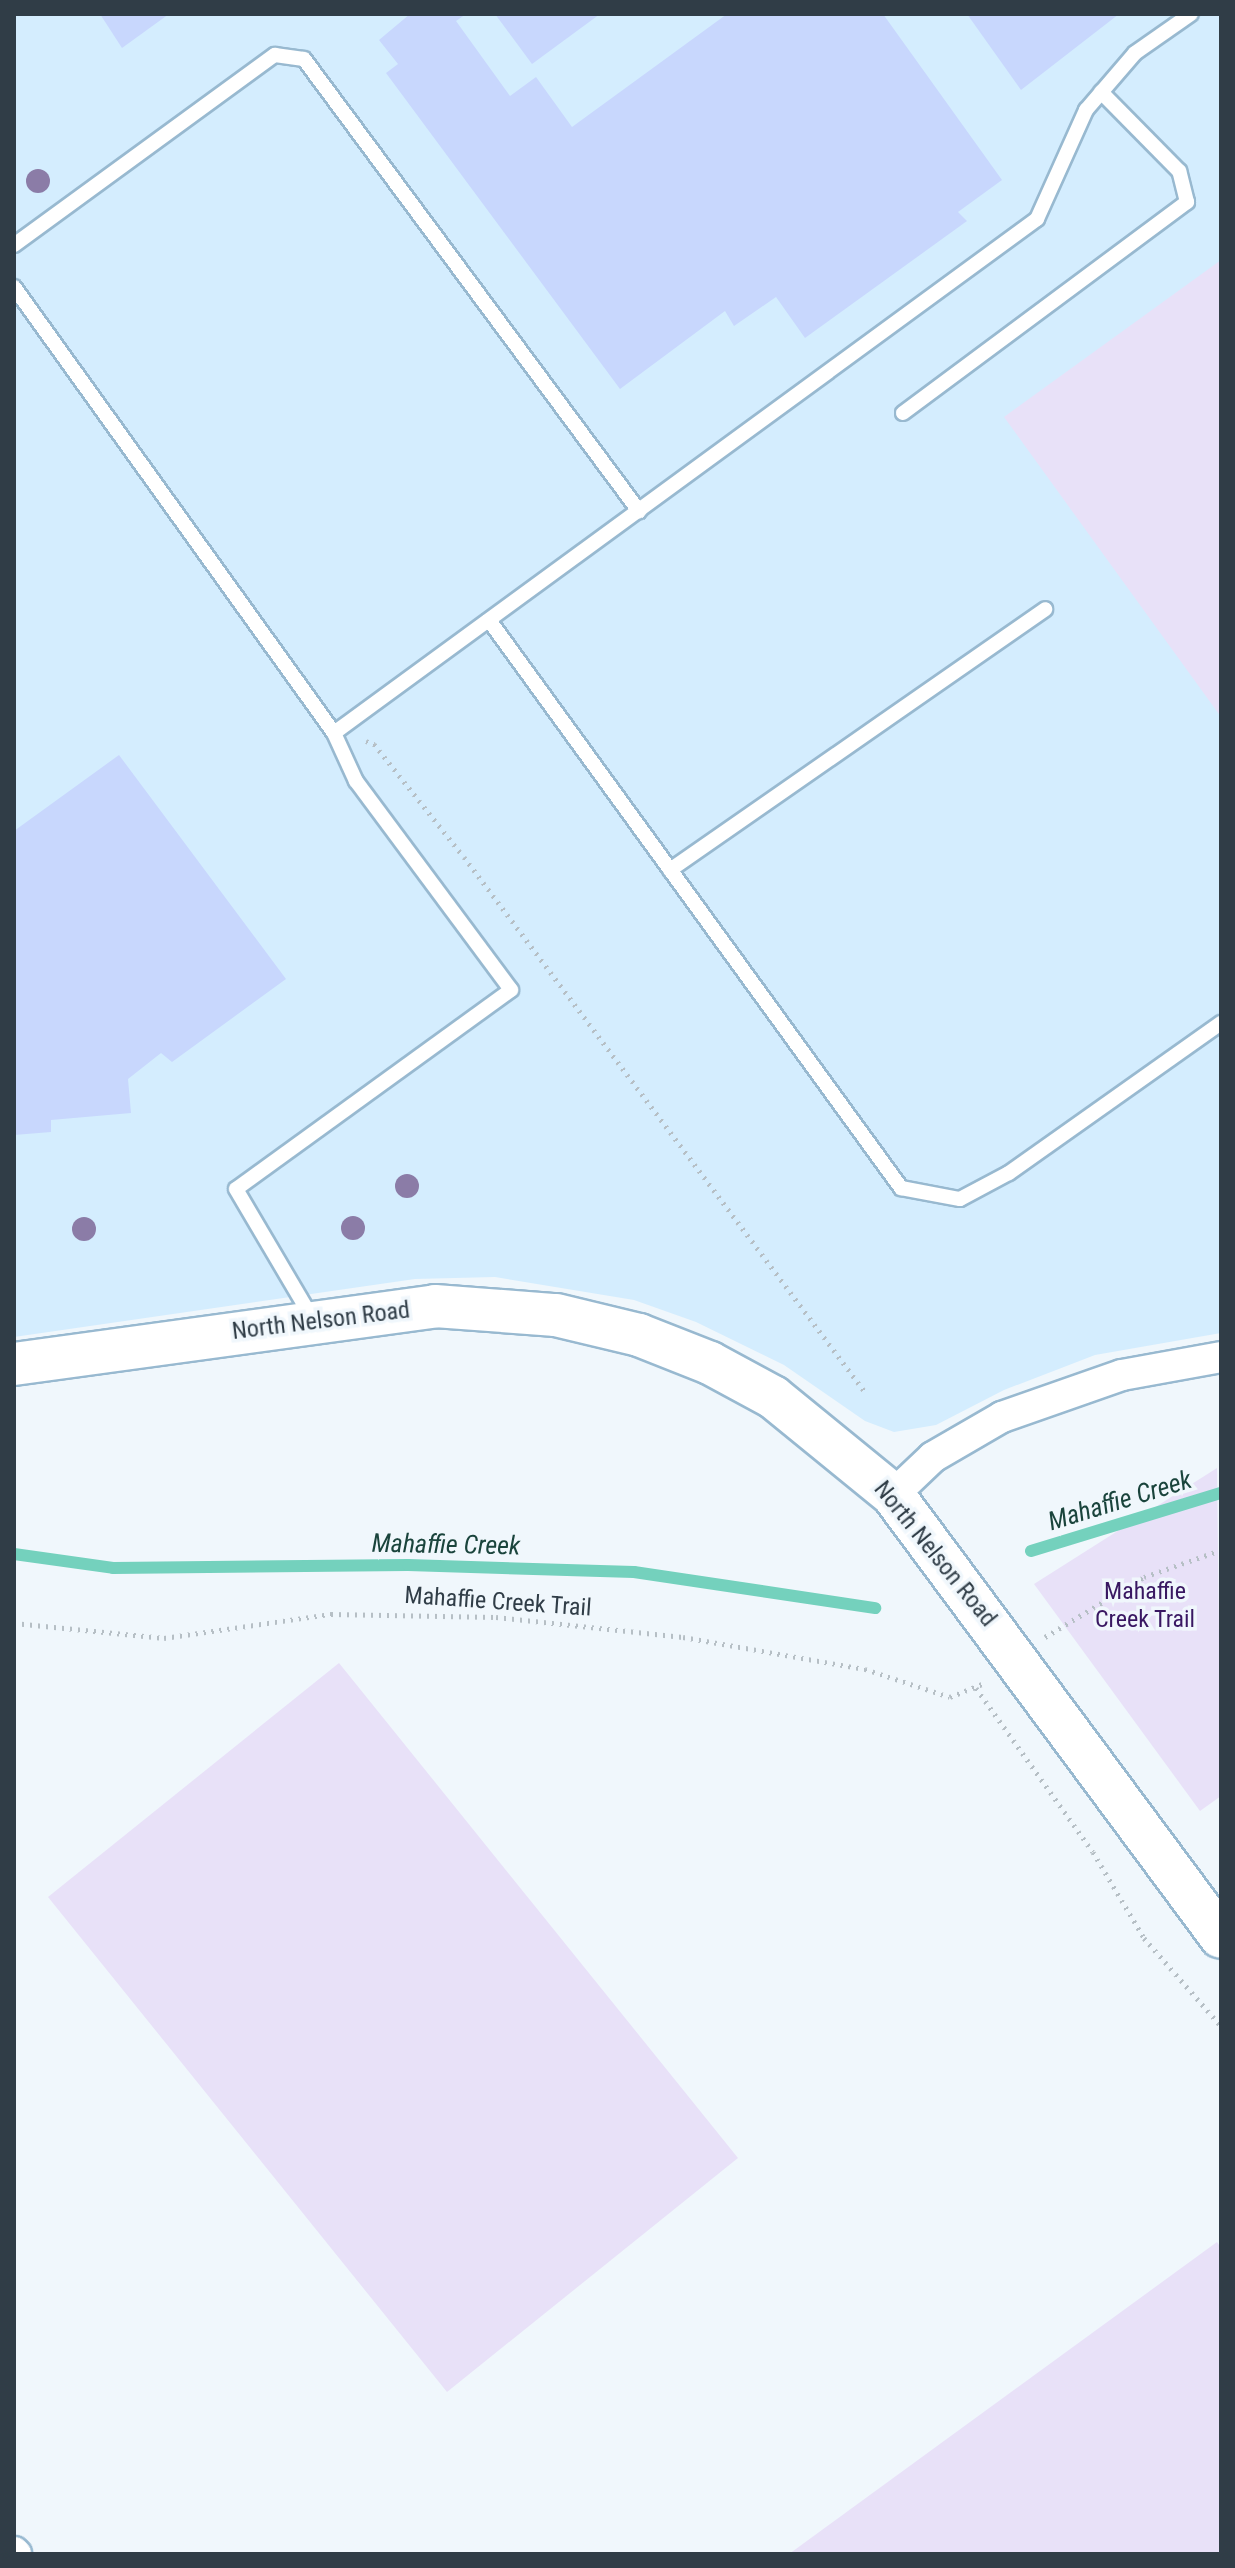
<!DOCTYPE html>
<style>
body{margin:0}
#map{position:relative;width:1235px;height:2568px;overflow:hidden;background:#f0f7fc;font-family:"Roboto Condensed",sans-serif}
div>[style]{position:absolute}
.built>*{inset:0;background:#d4edfe}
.green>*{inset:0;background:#e8e1f8}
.stream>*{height:12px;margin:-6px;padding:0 6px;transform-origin:6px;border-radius:6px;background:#74d1bd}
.building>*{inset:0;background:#c8d7fd}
.path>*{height:5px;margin-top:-2.5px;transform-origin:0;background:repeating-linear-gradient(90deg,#b6bfc5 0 2px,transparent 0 8px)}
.roads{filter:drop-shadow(2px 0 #98b9d0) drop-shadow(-2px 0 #98b9d0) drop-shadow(0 2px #98b9d0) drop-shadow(0 -2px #98b9d0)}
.lane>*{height:14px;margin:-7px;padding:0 7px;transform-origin:7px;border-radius:7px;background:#fff}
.street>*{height:30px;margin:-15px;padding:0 15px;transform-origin:15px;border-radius:15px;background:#fff}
.secondary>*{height:42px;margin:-21px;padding:0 21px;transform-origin:21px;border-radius:21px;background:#fff}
.trees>*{width:24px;height:24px;margin:-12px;border-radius:50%;background:#8b7ca7}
span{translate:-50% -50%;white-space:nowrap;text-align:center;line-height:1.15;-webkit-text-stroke:7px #f0f7fc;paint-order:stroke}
.street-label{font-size:24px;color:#303d47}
.park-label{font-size:24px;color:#391862}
.water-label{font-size:26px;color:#1a443c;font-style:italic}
.frame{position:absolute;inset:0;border:16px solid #303d47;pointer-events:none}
</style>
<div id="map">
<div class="built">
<div style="clip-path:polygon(14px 14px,1221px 14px,1221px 1333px,1095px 1355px,1004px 1390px,936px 1425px,894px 1432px,865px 1421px,784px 1365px,696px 1322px,634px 1300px,495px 1277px,415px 1279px,14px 1337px)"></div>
</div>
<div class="green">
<div style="clip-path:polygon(1221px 260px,1221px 717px,1004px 417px)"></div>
<div style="clip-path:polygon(1217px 1468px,1221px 1796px,1200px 1811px,1034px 1584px)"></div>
<div style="clip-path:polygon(339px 1663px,738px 2158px,447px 2392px,48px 1897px)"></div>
<div style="clip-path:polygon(1217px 2242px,1221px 2248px,1221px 2554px,789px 2554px)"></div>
</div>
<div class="stream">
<div style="left:1031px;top:1551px;width:199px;rotate:-17deg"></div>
<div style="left:14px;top:1554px;width:100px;rotate:8deg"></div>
<div style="left:113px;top:1568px;width:295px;rotate:-0.6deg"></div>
<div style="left:408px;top:1565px;width:226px;rotate:1.8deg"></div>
<div style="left:634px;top:1572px;width:244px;rotate:8.5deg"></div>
</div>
<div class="building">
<div style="clip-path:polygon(100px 14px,169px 14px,122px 48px)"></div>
<div style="clip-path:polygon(410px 14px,466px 14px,456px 21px,510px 96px,536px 77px,572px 127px,727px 14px,883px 14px,1002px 180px,958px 212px,967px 221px,805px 338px,776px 297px,734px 326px,725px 311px,620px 389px,386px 73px,398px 64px,379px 40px)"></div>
<div style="clip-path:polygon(495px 14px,600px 14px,532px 64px)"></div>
<div style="clip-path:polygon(967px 14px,1119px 14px,1021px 90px)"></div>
<div style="clip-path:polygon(119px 755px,286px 979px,172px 1062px,161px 1053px,128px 1079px,131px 1113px,51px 1120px,51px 1132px,14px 1135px,14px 831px)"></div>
</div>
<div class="path">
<div style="left:366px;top:741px;width:9px;rotate:21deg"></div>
<div style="left:374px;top:744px;width:144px;rotate:51.5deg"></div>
<div style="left:464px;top:857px;width:669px;rotate:53.15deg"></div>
<div style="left:14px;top:1623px;width:151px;rotate:5.7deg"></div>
<div style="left:164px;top:1638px;width:169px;rotate:-8.2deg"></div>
<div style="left:331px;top:1614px;width:165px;rotate:1deg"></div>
<div style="left:496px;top:1617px;width:188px;rotate:6.1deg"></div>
<div style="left:683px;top:1637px;width:185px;rotate:10deg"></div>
<div style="left:865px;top:1669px;width:89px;rotate:18.2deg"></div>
<div style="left:950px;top:1697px;width:35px;rotate:-22deg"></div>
<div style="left:1045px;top:1637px;width:116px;rotate:-31.2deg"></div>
<div style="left:1144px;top:1577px;width:82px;rotate:-19.3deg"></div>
<div style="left:976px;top:1688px;width:201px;rotate:54.5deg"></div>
<div style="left:1093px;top:1852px;width:100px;rotate:59.3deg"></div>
<div style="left:1144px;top:1938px;width:117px;rotate:48.8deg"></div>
</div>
<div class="roads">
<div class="lane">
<div style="left:14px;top:245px;width:323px;rotate:-36.1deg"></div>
<div style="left:275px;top:55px;width:29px;rotate:8deg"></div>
<div style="left:304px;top:59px;width:563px;rotate:53.46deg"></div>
<div style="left:14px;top:287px;width:549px;rotate:54.34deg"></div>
<div style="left:334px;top:733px;width:53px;rotate:65.4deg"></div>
<div style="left:356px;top:781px;width:260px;rotate:53.4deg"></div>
<div style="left:511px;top:990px;width:339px;rotate:144.1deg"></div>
<div style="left:236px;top:1189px;width:150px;rotate:59.5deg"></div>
<div style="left:903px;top:413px;width:354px;rotate:-36.6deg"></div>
<div style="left:1187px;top:202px;width:32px;rotate:-104deg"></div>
<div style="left:1179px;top:171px;width:111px;rotate:-134.6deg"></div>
<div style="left:489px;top:620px;width:702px;rotate:54.04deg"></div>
<div style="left:901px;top:1188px;width:60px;rotate:10.6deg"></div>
<div style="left:960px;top:1199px;width:55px;rotate:-28deg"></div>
<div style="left:1009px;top:1173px;width:260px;rotate:-35.3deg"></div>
<div style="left:334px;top:733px;width:871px;rotate:-36.17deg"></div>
<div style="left:1037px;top:219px;width:120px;rotate:-65.8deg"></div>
<div style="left:1086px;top:110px;width:75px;rotate:-49.3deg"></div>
<div style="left:1135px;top:53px;width:68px;rotate:-34.9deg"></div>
<div style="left:670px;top:870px;width:457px;rotate:-34.8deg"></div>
</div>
<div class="street">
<div style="left:893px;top:1495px;width:55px;rotate:-43.5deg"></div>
<div style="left:933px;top:1457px;width:80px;rotate:-30.1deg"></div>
<div style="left:1002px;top:1417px;width:127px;rotate:-19.3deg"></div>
<div style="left:1122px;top:1375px;width:101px;rotate:-10.3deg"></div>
<div style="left:14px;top:2552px;width:3px;rotate:45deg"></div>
</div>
<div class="secondary">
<div style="left:14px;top:1364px;width:425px;rotate:-7.8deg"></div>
<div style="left:435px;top:1306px;width:121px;rotate:4.3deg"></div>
<div style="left:556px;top:1315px;width:85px;rotate:13.5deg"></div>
<div style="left:639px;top:1335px;width:76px;rotate:21.5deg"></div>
<div style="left:710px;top:1363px;width:72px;rotate:28.4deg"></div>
<div style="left:773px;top:1397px;width:155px;rotate:39.2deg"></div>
<div style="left:893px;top:1495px;width:550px;rotate:53.42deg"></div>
</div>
</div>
<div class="trees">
<div style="left:38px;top:181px"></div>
<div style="left:407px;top:1186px"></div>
<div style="left:353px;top:1228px"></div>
<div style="left:84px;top:1229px"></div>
</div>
<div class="street-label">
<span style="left:321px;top:1321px;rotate:-7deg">North Nelson Road</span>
<span style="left:935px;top:1554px;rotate:51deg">North Nelson Road</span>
<span style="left:498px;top:1602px;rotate:4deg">Mahaffie Creek Trail</span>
</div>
<div class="park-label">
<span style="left:1145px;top:1606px">Mahaffie<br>Creek Trail</span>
</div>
<div class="water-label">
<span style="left:1120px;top:1501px;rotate:-17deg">Mahaffie Creek</span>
<span style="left:446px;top:1545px;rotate:1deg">Mahaffie Creek</span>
</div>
<div class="frame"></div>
</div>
